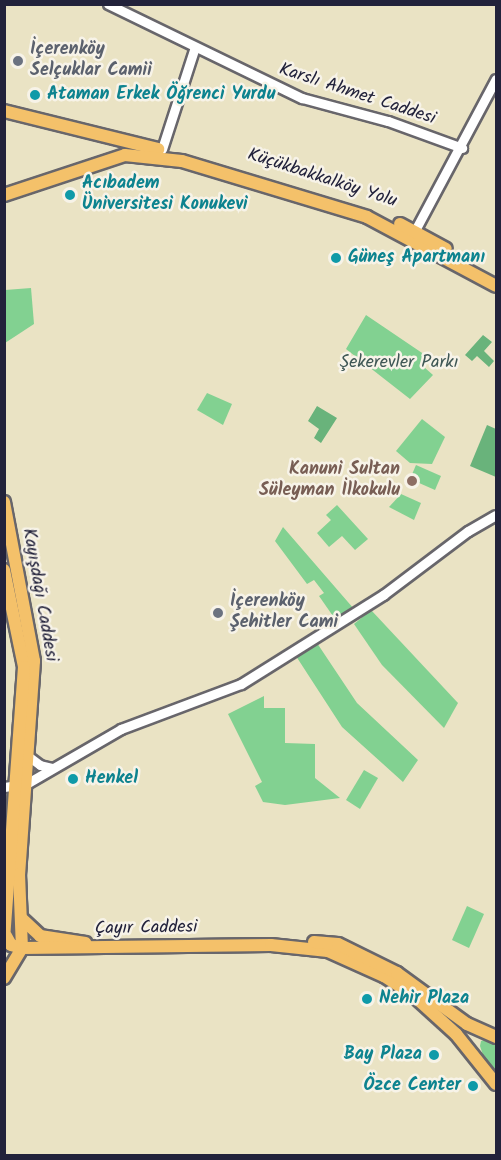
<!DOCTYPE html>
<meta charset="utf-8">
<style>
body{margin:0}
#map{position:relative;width:501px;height:1160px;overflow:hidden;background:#eae3c4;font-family:Kalam,sans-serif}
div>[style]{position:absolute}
.green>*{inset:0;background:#82d191}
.forest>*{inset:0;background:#69b37b}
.roads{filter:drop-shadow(2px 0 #68666b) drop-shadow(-2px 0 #68666b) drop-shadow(0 2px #68666b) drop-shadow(0 -2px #68666b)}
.minor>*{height:9px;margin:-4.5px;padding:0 4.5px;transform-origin:4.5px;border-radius:4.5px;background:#fff}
.major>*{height:12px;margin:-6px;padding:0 6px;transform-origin:6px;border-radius:6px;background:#f4c16a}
.dots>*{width:16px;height:16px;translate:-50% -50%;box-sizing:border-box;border:3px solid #f7f3e8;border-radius:50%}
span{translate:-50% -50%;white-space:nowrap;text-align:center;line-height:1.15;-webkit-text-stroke:5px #f7f3e8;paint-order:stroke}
.worship-label{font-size:18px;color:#5b616d;font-weight:700}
.left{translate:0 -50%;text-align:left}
.culture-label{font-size:18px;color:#0d838f;font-weight:700}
.right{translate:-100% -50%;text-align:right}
.street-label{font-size:18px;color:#22223b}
.park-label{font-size:18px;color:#3f5755}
.education-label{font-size:18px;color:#785e54;font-weight:700}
.frame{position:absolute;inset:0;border:6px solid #22223b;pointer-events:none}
</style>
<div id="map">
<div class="green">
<div style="clip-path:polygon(31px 288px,34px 324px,5px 343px,5px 290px)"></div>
<div style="clip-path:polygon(366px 315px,431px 359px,424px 367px,433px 375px,410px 399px,346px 349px)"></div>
<div style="clip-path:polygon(207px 393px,232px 404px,223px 425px,197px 410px)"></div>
<div style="clip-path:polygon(422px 419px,445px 437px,432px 464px,410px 463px,396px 451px)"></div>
<div style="clip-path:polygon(416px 465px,441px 476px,435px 490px,410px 479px)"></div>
<div style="clip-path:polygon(401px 494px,421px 503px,414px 520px,389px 507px)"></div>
<div style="clip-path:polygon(337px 505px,368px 539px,355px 550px,342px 536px,329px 547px,317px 533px,331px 520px,326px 515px)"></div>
<div style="clip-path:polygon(283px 527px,354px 609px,335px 619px,319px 596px,324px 593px,314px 580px,307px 584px,275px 541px)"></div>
<div style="clip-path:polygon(371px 610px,458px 703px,444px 728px,382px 665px,354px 624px)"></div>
<div style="clip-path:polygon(315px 640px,357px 703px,418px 760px,403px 782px,342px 727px,294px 653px)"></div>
<div style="clip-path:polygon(264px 696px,264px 708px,285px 708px,285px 743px,315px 744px,315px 778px,340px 798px,285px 805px,263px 802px,255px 786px,262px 782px,228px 714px)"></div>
<div style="clip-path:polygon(364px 770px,378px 778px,360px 809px,346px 800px)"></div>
<div style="clip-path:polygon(467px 906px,484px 914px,469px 948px,452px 940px)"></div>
<div style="clip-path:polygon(491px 1038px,496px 1040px,496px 1075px,485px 1061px,480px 1046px,481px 1041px)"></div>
</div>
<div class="forest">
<div style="clip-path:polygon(483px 335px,492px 342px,484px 351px,494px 361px,489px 367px,477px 356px,472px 361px,465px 355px)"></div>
<div style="clip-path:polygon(317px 406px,337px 418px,321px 443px,314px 438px,319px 429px,308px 421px)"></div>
<div style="clip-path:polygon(487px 425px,496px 429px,496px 477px,470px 466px)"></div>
</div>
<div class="roads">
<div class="minor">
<div style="left:108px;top:4px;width:216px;rotate:25.9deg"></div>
<div style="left:302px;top:98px;width:89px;rotate:15deg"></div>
<div style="left:388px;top:121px;width:79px;rotate:20deg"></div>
<div style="left:162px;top:149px;width:107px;rotate:-72.1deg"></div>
<div style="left:412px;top:236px;width:178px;rotate:-61.9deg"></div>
<div style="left:28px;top:756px;width:15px;rotate:37deg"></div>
<div style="left:40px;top:765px;width:12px;rotate:14deg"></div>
<div style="left:4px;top:787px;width:22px;rotate:-8deg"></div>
<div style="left:26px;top:784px;width:110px;rotate:-30.1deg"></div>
<div style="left:121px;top:729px;width:128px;rotate:-20.6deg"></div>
<div style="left:241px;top:684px;width:168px;rotate:-32.1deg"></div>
<div style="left:383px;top:595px;width:106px;rotate:-37deg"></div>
<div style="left:468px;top:531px;width:32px;rotate:-30deg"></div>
</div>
<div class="major">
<div style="left:4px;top:111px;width:159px;rotate:13.9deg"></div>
<div style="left:4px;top:195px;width:127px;rotate:-18.3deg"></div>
<div style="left:125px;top:155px;width:57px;rotate:6deg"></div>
<div style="left:182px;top:161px;width:193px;rotate:16.8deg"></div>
<div style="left:367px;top:217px;width:146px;rotate:28.1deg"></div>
<div style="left:400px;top:224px;width:52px;rotate:28.5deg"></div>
<div style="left:4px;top:502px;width:162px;rotate:79.3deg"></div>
<div style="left:34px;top:661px;width:214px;rotate:94deg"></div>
<div style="left:19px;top:874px;width:74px;rotate:87.7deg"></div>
<div style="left:22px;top:948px;width:35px;rotate:121deg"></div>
<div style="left:4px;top:570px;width:99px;rotate:78.3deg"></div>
<div style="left:24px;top:667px;width:276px;rotate:94.2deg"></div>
<div style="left:21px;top:918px;width:26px;rotate:43deg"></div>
<div style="left:40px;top:936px;width:46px;rotate:8.8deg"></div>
<div style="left:6px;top:936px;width:10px;rotate:61deg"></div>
<div style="left:11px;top:945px;width:11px;rotate:15deg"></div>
<div style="left:22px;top:948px;width:249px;rotate:-0.7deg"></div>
<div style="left:271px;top:945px;width:57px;rotate:6deg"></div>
<div style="left:328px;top:951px;width:61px;rotate:24.1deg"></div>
<div style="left:384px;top:976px;width:35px;rotate:33deg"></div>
<div style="left:413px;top:995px;width:58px;rotate:42.2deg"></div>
<div style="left:456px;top:1034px;width:64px;rotate:51.3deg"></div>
<div style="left:314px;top:942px;width:24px;rotate:5deg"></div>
<div style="left:338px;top:944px;width:66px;rotate:26.2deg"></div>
<div style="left:397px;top:973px;width:87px;rotate:36.1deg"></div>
<div style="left:467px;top:1024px;width:32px;rotate:24deg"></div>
</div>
</div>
<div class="dots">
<div style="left:18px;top:61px;background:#6b7280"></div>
<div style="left:35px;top:95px;background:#0f9aa8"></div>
<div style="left:70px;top:195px;background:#0f9aa8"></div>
<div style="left:336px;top:258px;background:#0f9aa8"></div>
<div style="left:412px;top:481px;background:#8d6e63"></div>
<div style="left:218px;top:613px;background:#6b7280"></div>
<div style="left:73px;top:779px;background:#0f9aa8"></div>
<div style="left:367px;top:999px;background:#0f9aa8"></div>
<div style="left:434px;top:1055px;background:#0f9aa8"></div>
<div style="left:473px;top:1086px;background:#0f9aa8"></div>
</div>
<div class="worship-label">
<span class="left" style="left:30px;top:61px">İçerenköy<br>Selçuklar Camii</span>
<span class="left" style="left:230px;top:613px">İçerenköy<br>Şehitler Cami</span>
</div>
<div class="culture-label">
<span class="left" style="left:47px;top:95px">Ataman Erkek Öğrenci Yurdu</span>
<span class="left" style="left:82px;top:195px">Acıbadem<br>Üniversitesi Konukevi</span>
<span class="left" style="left:348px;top:258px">Güneş Apartmanı</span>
<span class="left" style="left:85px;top:779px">Henkel</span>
<span class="left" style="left:379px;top:999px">Nehir Plaza</span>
<span class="right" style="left:422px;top:1055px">Bay Plaza</span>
<span class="right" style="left:461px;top:1086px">Özce Center</span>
</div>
<div class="street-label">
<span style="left:357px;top:95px;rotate:18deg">Karslı Ahmet Caddesi</span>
<span style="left:322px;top:179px;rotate:18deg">Küçükbakkalköy Yolu</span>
<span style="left:39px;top:595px;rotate:80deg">Kayışdağı Caddesi</span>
<span style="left:146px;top:929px;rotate:-1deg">Çayır Caddesi</span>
</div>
<div class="park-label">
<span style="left:399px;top:363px">Şekerevler Parkı</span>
</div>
<div class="education-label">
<span class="right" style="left:400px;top:481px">Kanuni Sultan<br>Süleyman İlkokulu</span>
</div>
<div class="frame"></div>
</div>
